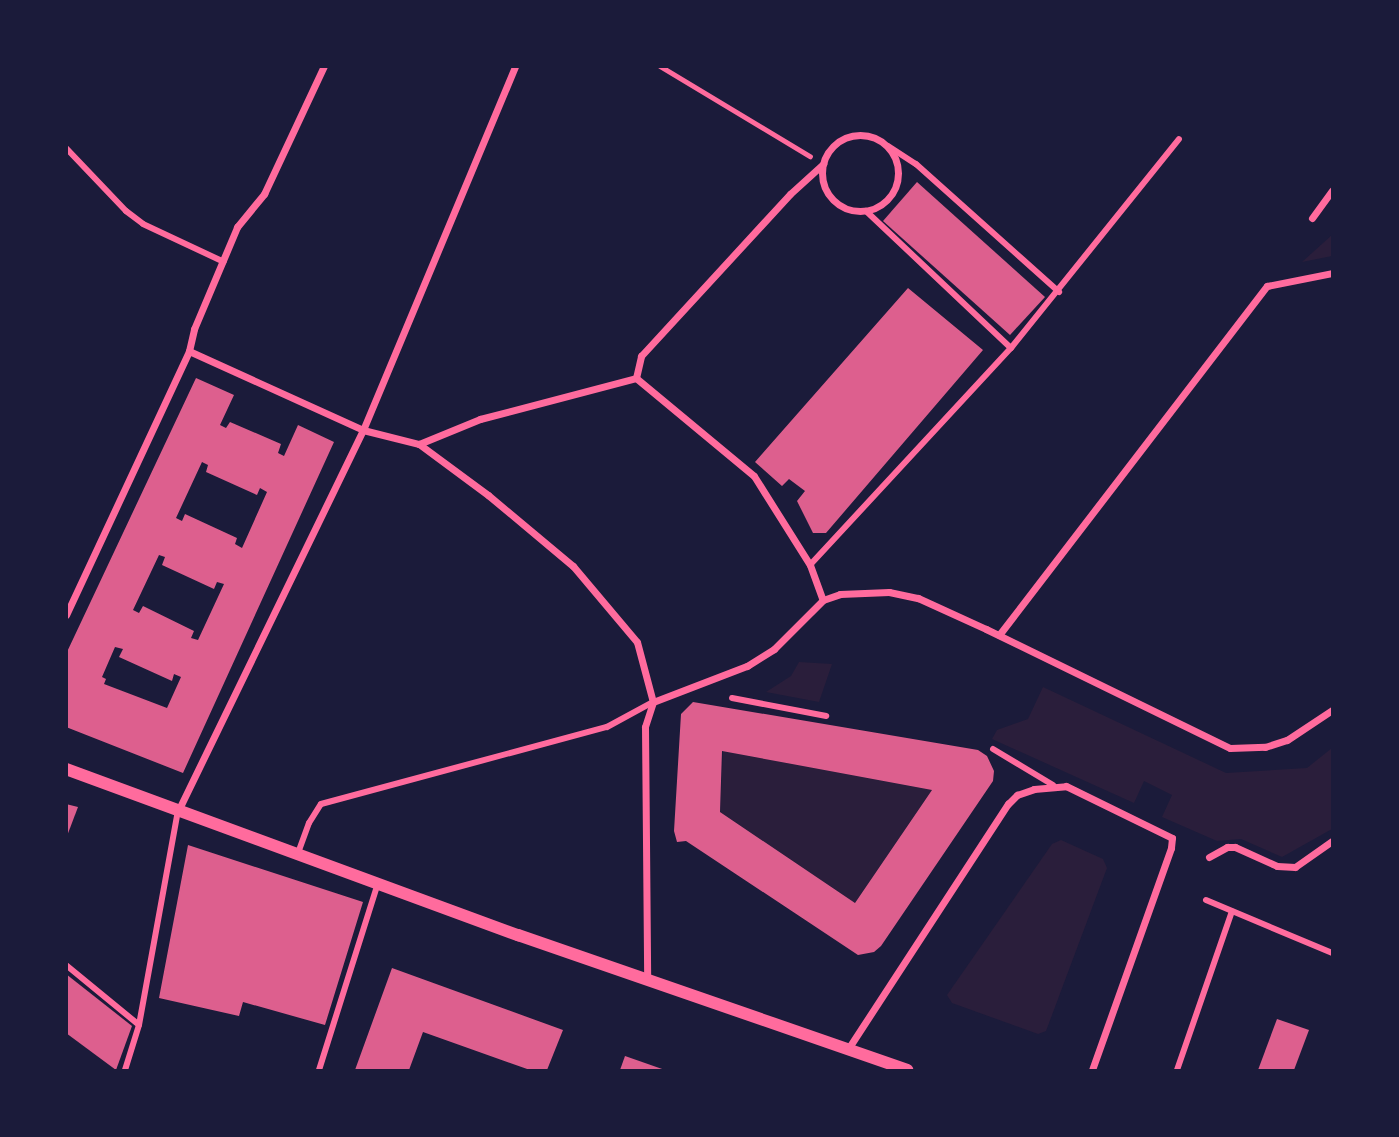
<!DOCTYPE html>
<style>
body{margin:0}
#map{position:relative;width:1399px;height:1137px;overflow:hidden;background:#1b1b3a;font-family:"DejaVu Sans",sans-serif}
div>[style]{position:absolute}
.green>*{inset:0;background:#2a1e3b}
.building>*{inset:0;background:#dd5f8e}
.path>*{height:4.5px;margin:-2.25px;padding:0 2.25px;transform-origin:2.25px;border-radius:2.25px;background:#ff6b9d}
.pedestrian>*{height:6px;margin:-3px;padding:0 3px;transform-origin:3px;border-radius:3px;background:#ff6b9d}
.minor>*{height:7px;margin:-3.5px;padding:0 3.5px;transform-origin:3.5px;border-radius:3.5px;background:#ff6b9d}
.minor>.ring{margin:-3.5px;padding:0;box-sizing:content-box;background:none;border:7px solid #ff6b9d;border-radius:50%}
.tertiary>*{height:12px;margin:-6px;padding:0 6px;transform-origin:6px;border-radius:6px;background:#ff6b9d}
span{translate:-50% -50%;white-space:nowrap;text-align:center;line-height:1.15;-webkit-text-stroke:5px #1b1b3a;paint-order:stroke}
.frame{position:absolute;inset:0;border:68px solid #1b1b3a;pointer-events:none}
</style>
<div id="map">
<div class="green">
<div style="clip-path:polygon(1332px 235px,1332px 256px,1302px 262px)"></div>
<div style="clip-path:polygon(799px 662px,832px 664px,819px 702px,766px 692px,791px 676px)"></div>
<div style="clip-path:polygon(1043px 687px,1226px 773px,1307px 768px,1332px 748px,1332px 829px,1282px 857px,1241px 839px,1217px 841px,1162px 817px,1172px 795px,1144px 781px,1134px 803px,992px 739px,997px 730px,1028px 719px)"></div>
<div style="clip-path:polygon(723px 751px,932px 790px,855px 903px,720px 812px)"></div>
<div style="clip-path:polygon(1061px 840px,1103px 859px,1107px 868px,1046px 1031px,1038px 1034px,952px 1003px,947px 995px,1052px 844px)"></div>
</div>
<div class="building">
<div style="clip-path:polygon(917px 182px,1045px 297px,1010px 335px,883px 221px)"></div>
<div style="clip-path:polygon(908px 288px,983px 350px,826px 533px,813px 533px,797px 501px,805px 491px,789px 479px,782px 486px,755px 462px)"></div>
<div style="clip-path:polygon(evenodd,196px 378px,234px 395px,220px 425px,226px 428px,230px 422px,281px 444px,278px 453px,284px 456px,298px 425px,334px 442px,183px 773px,66px 727px,66px 654px,196px 378px,202px 462px,208px 465px,206px 472px,257px 495px,260px 488px,267px 492px,242px 548px,235px 544px,237px 538px,185px 514px,182px 521px,176px 518px,202px 462px,196px 378px,159px 555px,165px 557px,162px 565px,214px 589px,217px 582px,224px 584px,198px 640px,191px 638px,194px 631px,143px 606px,139px 613px,133px 610px,159px 555px,196px 378px,115px 647px,123px 649px,119px 657px,172px 681px,174px 674px,181px 677px,167px 708px,104px 684px,106px 679px,102px 677px,115px 647px)"></div>
<div style="clip-path:polygon(evenodd,693px 702px,978px 750px,987px 756px,994px 771px,993px 781px,881px 946px,874px 952px,858px 955px,686px 841px,677px 842px,674px 831px,681px 714px,693px 702px,722px 751px,932px 790px,855px 903px,720px 812px,722px 751px)"></div>
<div style="clip-path:polygon(66px 804px,78px 807px,67px 836px,66px 835px)"></div>
<div style="clip-path:polygon(188px 845px,363px 902px,325px 1025px,243px 1002px,239px 1016px,159px 998px)"></div>
<div style="clip-path:polygon(392px 968px,563px 1030px,547px 1070px,530px 1070px,423px 1032px,409px 1070px,355px 1070px)"></div>
<div style="clip-path:polygon(66px 974px,132px 1026px,116px 1070px,66px 1033px)"></div>
<div style="clip-path:polygon(1277px 1019px,1309px 1030px,1294px 1070px,1258px 1070px)"></div>
<div style="clip-path:polygon(625px 1056px,665px 1070px,620px 1070px)"></div>
</div>
<div class="path">
<div style="left:660px;top:66px;width:175px;rotate:31deg"></div>
</div>
<div class="pedestrian">
<div style="left:888px;top:146px;width:33px;rotate:33deg"></div>
<div style="left:916px;top:164px;width:192px;rotate:41.8deg"></div>
<div style="left:66px;top:148px;width:87px;rotate:46.4deg"></div>
<div style="left:126px;top:211px;width:21px;rotate:37deg"></div>
<div style="left:143px;top:224px;width:89px;rotate:25.1deg"></div>
<div style="left:866px;top:211px;width:199px;rotate:43.4deg"></div>
<div style="left:810px;top:565px;width:296px;rotate:-47.2deg"></div>
<div style="left:1011px;top:348px;width:268px;rotate:-51.2deg"></div>
<div style="left:732px;top:698px;width:96px;rotate:10.8deg"></div>
<div style="left:993px;top:749px;width:70px;rotate:31deg"></div>
<div style="left:298px;top:853px;width:32px;rotate:-70deg"></div>
<div style="left:309px;top:823px;width:22px;rotate:-58deg"></div>
<div style="left:321px;top:804px;width:296px;rotate:-15.1deg"></div>
<div style="left:607px;top:727px;width:52px;rotate:-28.5deg"></div>
<div style="left:1206px;top:900px;width:137px;rotate:22.8deg"></div>
<div style="left:66px;top:965px;width:94px;rotate:39.4deg"></div>
<div style="left:125px;top:1070px;width:47px;rotate:-72.7deg"></div>
<div style="left:139px;top:1025px;width:218px;rotate:-79.7deg"></div>
<div style="left:319px;top:1070px;width:196px;rotate:-72.5deg"></div>
<div style="left:1177px;top:1070px;width:168px;rotate:-70.9deg"></div>
</div>
<div class="minor">
<div class="ring" style="left:822px;top:135px;width:69px;height:69px"></div>
<div style="left:1312px;top:218px;width:34px;rotate:-54deg"></div>
<div style="left:189px;top:351px;width:191px;rotate:24.4deg"></div>
<div style="left:363px;top:430px;width:58px;rotate:14deg"></div>
<div style="left:419px;top:444px;width:86px;rotate:36.5deg"></div>
<div style="left:488px;top:495px;width:111px;rotate:39.9deg"></div>
<div style="left:573px;top:566px;width:99px;rotate:49.9deg"></div>
<div style="left:637px;top:642px;width:62px;rotate:75.1deg"></div>
<div style="left:653px;top:702px;width:26px;rotate:108deg"></div>
<div style="left:645px;top:727px;width:252px;rotate:89.5deg"></div>
<div style="left:636px;top:378px;width:153px;rotate:39.7deg"></div>
<div style="left:754px;top:476px;width:105px;rotate:57.8deg"></div>
<div style="left:810px;top:565px;width:37px;rotate:70deg"></div>
<div style="left:636px;top:378px;width:23px;rotate:-77deg"></div>
<div style="left:641px;top:356px;width:220px;rotate:-47.4deg"></div>
<div style="left:790px;top:194px;width:45px;rotate:-42.3deg"></div>
<div style="left:419px;top:444px;width:66px;rotate:-22.3deg"></div>
<div style="left:480px;top:419px;width:161px;rotate:-14.7deg"></div>
<div style="left:66px;top:615px;width:291px;rotate:-65deg"></div>
<div style="left:189px;top:351px;width:23px;rotate:-77deg"></div>
<div style="left:194px;top:329px;width:111px;rotate:-67.1deg"></div>
<div style="left:237px;top:227px;width:43px;rotate:-50.7deg"></div>
<div style="left:264px;top:194px;width:141px;rotate:-64.9deg"></div>
<div style="left:999px;top:635px;width:440px;rotate:-52.5deg"></div>
<div style="left:1267px;top:286px;width:66px;rotate:-11.3deg"></div>
<div style="left:653px;top:702px;width:101px;rotate:-21deg"></div>
<div style="left:747px;top:666px;width:32px;rotate:-32deg"></div>
<div style="left:774px;top:649px;width:69px;rotate:-45deg"></div>
<div style="left:823px;top:600px;width:18px;rotate:-19deg"></div>
<div style="left:840px;top:594px;width:49px;rotate:-2.3deg"></div>
<div style="left:889px;top:592px;width:30px;rotate:12deg"></div>
<div style="left:918px;top:598px;width:75px;rotate:24.5deg"></div>
<div style="left:986px;top:629px;width:271px;rotate:26deg"></div>
<div style="left:1230px;top:748px;width:35px;rotate:-2deg"></div>
<div style="left:1265px;top:747px;width:23px;rotate:-18deg"></div>
<div style="left:1287px;top:740px;width:54px;rotate:-33.7deg"></div>
<div style="left:178px;top:811px;width:424px;rotate:-64.1deg"></div>
<div style="left:363px;top:430px;width:394px;rotate:-67.3deg"></div>
<div style="left:1209px;top:857px;width:21px;rotate:-29deg"></div>
<div style="left:1227px;top:847px;width:8px"></div>
<div style="left:1235px;top:847px;width:46px;rotate:24.3deg"></div>
<div style="left:1277px;top:866px;width:18px;rotate:3deg"></div>
<div style="left:1295px;top:867px;width:45px;rotate:-35.1deg"></div>
<div style="left:848px;top:1049px;width:293px;rotate:-56.9deg"></div>
<div style="left:1008px;top:804px;width:13px;rotate:-45deg"></div>
<div style="left:1017px;top:795px;width:18px;rotate:-19deg"></div>
<div style="left:1034px;top:789px;width:32px;rotate:-5deg"></div>
<div style="left:1066px;top:786px;width:118px;rotate:26.1deg"></div>
<div style="left:1172px;top:838px;width:10px;rotate:96deg"></div>
<div style="left:1171px;top:848px;width:236px;rotate:109.6deg"></div>
</div>
<div class="tertiary">
<div style="left:66px;top:769px;width:482px;rotate:20.2deg"></div>
<div style="left:518px;top:935px;width:412px;rotate:19.1deg"></div>
</div>
<div class="frame"></div>
</div>
